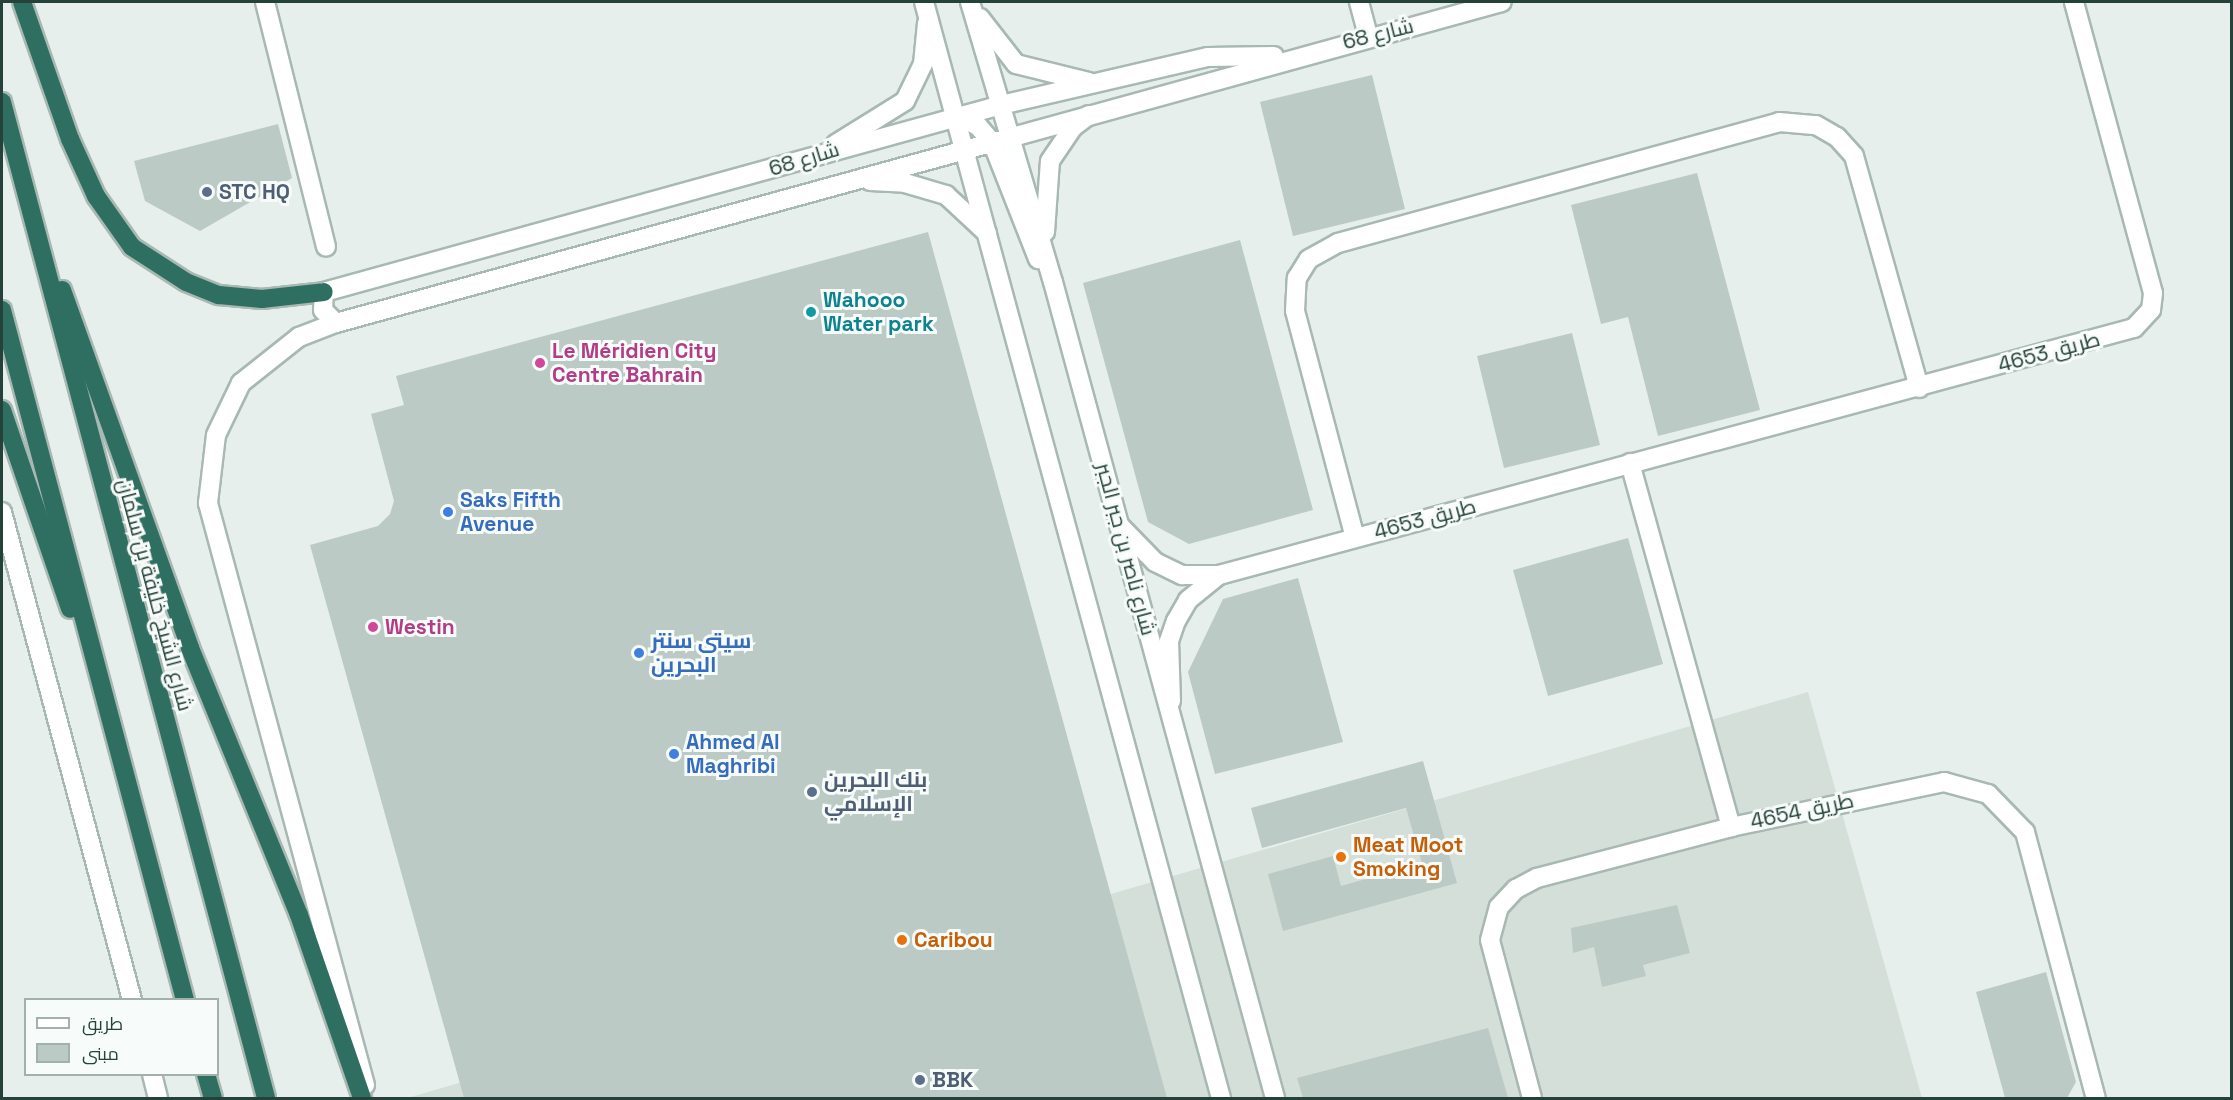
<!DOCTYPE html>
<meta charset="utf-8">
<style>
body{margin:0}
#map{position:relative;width:2233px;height:1100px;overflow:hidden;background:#e6efeb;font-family:"Space Grotesk",Cairo,sans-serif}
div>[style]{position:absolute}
.built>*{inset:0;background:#d4dfda}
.building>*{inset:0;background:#bbcac4}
.roads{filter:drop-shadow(2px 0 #a8b8b2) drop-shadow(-2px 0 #a8b8b2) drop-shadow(0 2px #a8b8b2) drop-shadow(0 -2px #a8b8b2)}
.street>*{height:18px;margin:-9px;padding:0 9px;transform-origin:9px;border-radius:9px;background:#fff}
.secondary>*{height:18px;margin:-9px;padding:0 9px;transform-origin:9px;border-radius:9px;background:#fff}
.highway>*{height:18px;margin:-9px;padding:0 9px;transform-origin:9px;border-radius:9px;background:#2f6f62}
.dots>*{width:16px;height:16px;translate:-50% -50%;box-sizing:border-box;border:3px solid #f7fbf9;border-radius:50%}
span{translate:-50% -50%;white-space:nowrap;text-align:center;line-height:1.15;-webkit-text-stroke:6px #f7fbf9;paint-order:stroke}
.street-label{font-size:21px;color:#24423a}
.service-label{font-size:21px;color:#4e5e75;font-weight:700}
.left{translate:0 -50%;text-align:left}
.culture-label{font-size:21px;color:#0d838f;font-weight:700}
.hotel-label{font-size:21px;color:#b23c85;font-weight:700}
.shop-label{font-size:21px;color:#366cbe;font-weight:700}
.food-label{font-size:21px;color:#c56008;font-weight:700}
.frame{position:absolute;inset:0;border:3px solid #24423a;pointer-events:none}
.legend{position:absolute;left:24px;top:998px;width:195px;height:78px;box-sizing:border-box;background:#f7fbf9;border:2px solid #a3b1ad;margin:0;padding:8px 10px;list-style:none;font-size:18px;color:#24423a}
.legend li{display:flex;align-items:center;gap:12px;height:30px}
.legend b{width:30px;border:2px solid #a3b1ad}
</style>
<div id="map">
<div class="built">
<div style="clip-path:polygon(1808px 692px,1922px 1098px,407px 1098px)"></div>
</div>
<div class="building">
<div style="clip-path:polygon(1372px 75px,1405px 209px,1293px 236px,1260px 102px)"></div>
<div style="clip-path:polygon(278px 124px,292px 178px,200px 231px,145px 201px,134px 161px)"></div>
<div style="clip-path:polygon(1697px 173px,1760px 410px,1658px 436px,1628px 317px,1601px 324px,1571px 205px)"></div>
<div style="clip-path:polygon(928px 232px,1167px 1098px,464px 1098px,310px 545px,378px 526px,390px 514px,394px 501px,371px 414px,404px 405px,396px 376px)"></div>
<div style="clip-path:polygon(1240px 240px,1313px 510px,1189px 544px,1148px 522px,1083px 283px)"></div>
<div style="clip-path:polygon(1572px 333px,1600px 445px,1504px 468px,1477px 356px)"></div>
<div style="clip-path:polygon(1628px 538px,1663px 664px,1548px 696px,1513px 570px)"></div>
<div style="clip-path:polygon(1298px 578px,1343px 742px,1215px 774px,1188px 672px,1223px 599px)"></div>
<div style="clip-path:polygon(1423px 761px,1457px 883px,1283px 931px,1268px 874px,1333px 856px,1341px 886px,1422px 863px,1406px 808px,1262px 848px,1251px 808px)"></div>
<div style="clip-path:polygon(1677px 905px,1690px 953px,1643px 965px,1646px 976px,1602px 987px,1594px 947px,1573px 953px,1571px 928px)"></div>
<div style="clip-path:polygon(2046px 972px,2076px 1082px,2067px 1098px,2005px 1098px,1976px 992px)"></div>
<div style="clip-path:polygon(1488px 1028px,1508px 1098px,1303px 1098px,1297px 1078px)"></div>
</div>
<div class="roads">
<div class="street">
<div style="left:265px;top:2px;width:252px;rotate:76deg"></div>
<div style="left:1359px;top:2px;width:35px;rotate:75deg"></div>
<div style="left:1001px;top:105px;width:212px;rotate:-13.1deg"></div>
<div style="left:1208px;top:57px;width:66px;rotate:-0.9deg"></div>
<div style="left:1009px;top:138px;width:511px;rotate:-15.42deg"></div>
<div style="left:1630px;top:463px;width:378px;rotate:74.5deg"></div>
<div style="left:1120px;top:526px;width:50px;rotate:45.8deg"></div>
<div style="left:1155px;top:562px;width:30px;rotate:26deg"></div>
<div style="left:1182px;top:575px;width:37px"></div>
<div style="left:1219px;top:575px;width:948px;rotate:-15.11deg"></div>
<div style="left:2134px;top:328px;width:25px;rotate:-47deg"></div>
<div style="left:2151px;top:310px;width:17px;rotate:-83deg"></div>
<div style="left:2153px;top:293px;width:302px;rotate:-105.2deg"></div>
<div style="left:1355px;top:538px;width:235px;rotate:-104.8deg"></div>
<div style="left:1295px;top:311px;width:33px;rotate:-87deg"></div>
<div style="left:1297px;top:278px;width:22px;rotate:-58deg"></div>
<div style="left:1309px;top:259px;width:33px;rotate:-29deg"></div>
<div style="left:1338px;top:243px;width:457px;rotate:-15.3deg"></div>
<div style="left:1779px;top:122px;width:37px;rotate:5deg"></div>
<div style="left:1816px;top:125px;width:24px;rotate:30deg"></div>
<div style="left:1837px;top:137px;width:25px;rotate:48deg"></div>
<div style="left:1854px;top:156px;width:241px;rotate:74.3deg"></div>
<div style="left:1171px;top:701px;width:60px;rotate:-91.9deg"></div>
<div style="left:1169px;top:641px;width:21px;rotate:-71deg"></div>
<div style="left:1176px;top:621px;width:24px;rotate:-60deg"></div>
<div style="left:1188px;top:600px;width:40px;rotate:-39deg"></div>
<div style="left:1532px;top:1098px;width:163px;rotate:-104.9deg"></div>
<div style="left:1490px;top:940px;width:34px;rotate:-75deg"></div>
<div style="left:1499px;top:907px;width:25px;rotate:-47deg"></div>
<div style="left:1516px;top:889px;width:24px;rotate:-28deg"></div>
<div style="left:1537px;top:878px;width:201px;rotate:-14.7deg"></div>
<div style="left:1731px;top:827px;width:218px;rotate:-11.9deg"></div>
<div style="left:1944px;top:782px;width:46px;rotate:15.3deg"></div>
<div style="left:1988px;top:794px;width:53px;rotate:45.8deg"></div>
<div style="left:2025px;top:832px;width:275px;rotate:75.1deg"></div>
</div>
<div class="secondary">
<div style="left:924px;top:2px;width:1136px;rotate:74.84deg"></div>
<div style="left:970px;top:2px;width:292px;rotate:73.5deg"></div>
<div style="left:1053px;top:282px;width:846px;rotate:74.78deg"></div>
<div style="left:980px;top:18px;width:58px;rotate:52deg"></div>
<div style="left:1016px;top:64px;width:75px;rotate:13.9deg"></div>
<div style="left:959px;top:117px;width:21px;rotate:25deg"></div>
<div style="left:978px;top:126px;width:21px;rotate:49deg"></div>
<div style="left:992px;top:142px;width:126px;rotate:68.5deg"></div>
<div style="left:836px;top:144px;width:81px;rotate:-31.9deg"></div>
<div style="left:905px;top:101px;width:41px;rotate:-64.1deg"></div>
<div style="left:923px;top:64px;width:41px;rotate:-84.4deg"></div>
<div style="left:870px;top:181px;width:35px;rotate:3deg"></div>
<div style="left:905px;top:183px;width:43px;rotate:16.3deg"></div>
<div style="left:946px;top:195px;width:56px;rotate:42.8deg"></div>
<div style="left:1045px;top:232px;width:71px;rotate:-86deg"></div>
<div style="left:1050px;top:161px;width:41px;rotate:-55.9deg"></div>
<div style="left:1073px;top:127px;width:20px;rotate:-37deg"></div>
<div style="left:336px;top:323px;width:18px;rotate:-135deg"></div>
<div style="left:323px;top:310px;width:18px;rotate:-87deg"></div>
<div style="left:324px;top:292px;width:702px;rotate:-15.44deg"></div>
<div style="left:2px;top:512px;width:505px;rotate:75.08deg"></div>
<div style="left:152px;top:1074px;width:25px;rotate:76deg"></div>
<div style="left:365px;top:1085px;width:603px;rotate:-105.1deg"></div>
<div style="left:208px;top:503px;width:68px;rotate:-83.3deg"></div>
<div style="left:216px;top:435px;width:58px;rotate:-64.3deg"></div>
<div style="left:241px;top:383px;width:74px;rotate:-38.4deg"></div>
<div style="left:299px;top:337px;width:40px;rotate:-21deg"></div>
<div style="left:336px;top:323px;width:698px;rotate:-15.37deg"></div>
</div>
<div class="highway">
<div style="left:22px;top:2px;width:145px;rotate:70.7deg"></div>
<div style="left:70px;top:139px;width:63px;rotate:65.5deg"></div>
<div style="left:96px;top:196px;width:62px;rotate:54.8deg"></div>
<div style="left:132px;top:247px;width:64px;rotate:32.9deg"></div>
<div style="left:186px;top:282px;width:35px;rotate:22deg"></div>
<div style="left:219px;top:295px;width:43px;rotate:5.3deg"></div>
<div style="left:262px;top:299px;width:62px;rotate:-6.4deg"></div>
<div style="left:2px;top:102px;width:1030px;rotate:75.15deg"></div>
<div style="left:62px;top:290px;width:380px;rotate:70.3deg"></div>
<div style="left:190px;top:648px;width:288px;rotate:67.8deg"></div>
<div style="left:299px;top:915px;width:194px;rotate:71deg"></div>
<div style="left:2px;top:310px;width:714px;rotate:75.15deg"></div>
<div style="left:2px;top:410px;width:210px;rotate:71.1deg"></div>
<div style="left:206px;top:1074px;width:25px;rotate:74deg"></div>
</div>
</div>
<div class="dots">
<div style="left:207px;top:192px;background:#5c6f8a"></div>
<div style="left:811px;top:312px;background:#0f9aa8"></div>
<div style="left:540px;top:363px;background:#d1479c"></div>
<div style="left:448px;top:512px;background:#3f7fe0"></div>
<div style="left:373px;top:627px;background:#d1479c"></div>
<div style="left:639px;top:653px;background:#3f7fe0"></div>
<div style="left:674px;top:754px;background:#3f7fe0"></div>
<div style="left:812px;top:792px;background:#5c6f8a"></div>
<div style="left:1341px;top:857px;background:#e8710a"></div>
<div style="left:902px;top:940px;background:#e8710a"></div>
<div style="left:920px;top:1080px;background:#5c6f8a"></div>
</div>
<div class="street-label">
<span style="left:1378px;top:34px;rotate:-14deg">شارع 68</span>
<span style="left:804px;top:159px;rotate:-17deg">شارع 68</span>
<span style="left:2049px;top:352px;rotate:-15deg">طريق 4653</span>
<span style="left:1425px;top:519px;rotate:-15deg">طريق 4653</span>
<span style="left:1126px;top:549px;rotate:75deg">شارع ناصر بن جبر الجبر</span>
<span style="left:155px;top:595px;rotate:75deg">شارع الشيخ خليفة بن سلمان</span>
<span style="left:1802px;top:811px;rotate:-12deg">طريق 4654</span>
</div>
<div class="service-label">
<span class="left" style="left:219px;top:192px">STC HQ</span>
<span class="left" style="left:824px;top:792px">بنك البحرين<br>الإسلامي</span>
<span class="left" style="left:932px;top:1080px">BBK</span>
</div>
<div class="culture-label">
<span class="left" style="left:823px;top:312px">Wahooo<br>Water park</span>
</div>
<div class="hotel-label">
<span class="left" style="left:552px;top:363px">Le Méridien City<br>Centre Bahrain</span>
<span class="left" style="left:385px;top:627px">Westin</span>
</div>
<div class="shop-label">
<span class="left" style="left:460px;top:512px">Saks Fifth<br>Avenue</span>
<span class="left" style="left:651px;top:653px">سيتي سنتر<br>البحرين</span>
<span class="left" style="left:686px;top:754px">Ahmed Al<br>Maghribi</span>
</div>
<div class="food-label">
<span class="left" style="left:1353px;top:857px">Meat Moot<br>Smoking</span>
<span class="left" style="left:914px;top:940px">Caribou</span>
</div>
<div class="frame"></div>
<ul class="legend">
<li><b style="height:8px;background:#fff"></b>طريق</li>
<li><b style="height:16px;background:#bbcac4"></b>مبنى</li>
</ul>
</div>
